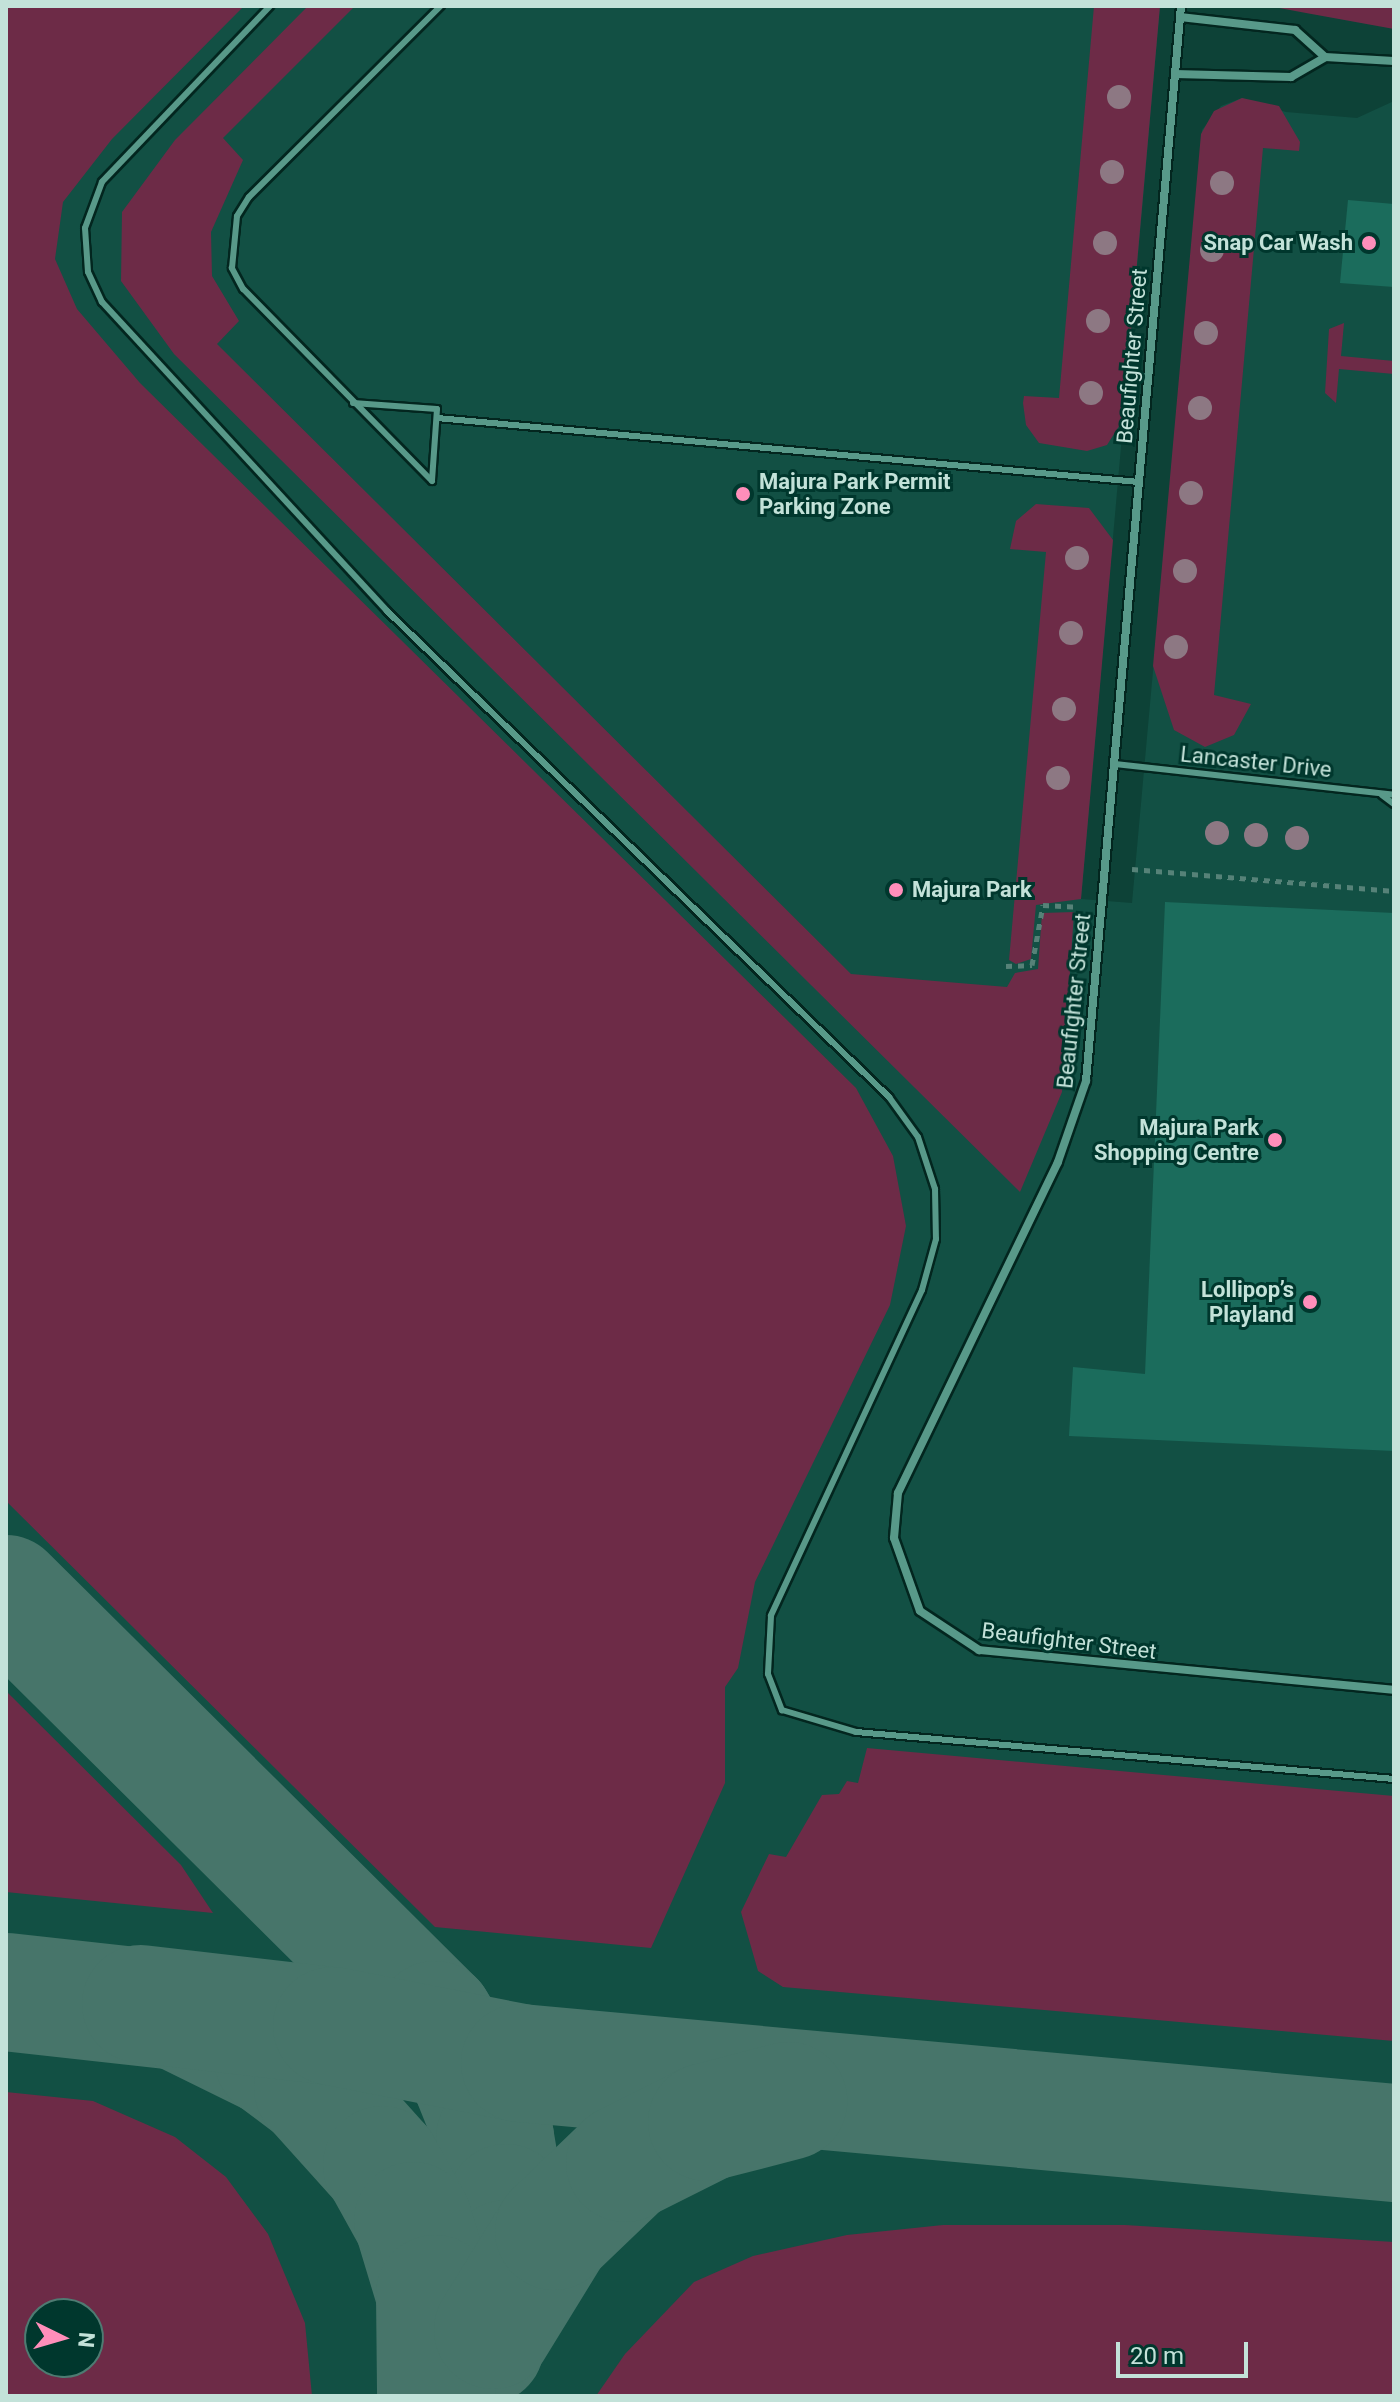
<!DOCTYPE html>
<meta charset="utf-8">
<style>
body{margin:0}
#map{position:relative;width:1400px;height:2402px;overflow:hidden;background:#0d4237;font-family:Roboto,sans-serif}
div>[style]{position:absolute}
.built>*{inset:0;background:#125044}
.green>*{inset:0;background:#6d2b47}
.taxiway>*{height:118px;margin:-59px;padding:0 59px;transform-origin:59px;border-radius:59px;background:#47756a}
.building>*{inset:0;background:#1b6c5c}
.path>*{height:5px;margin-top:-2.5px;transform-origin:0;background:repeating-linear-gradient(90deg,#568278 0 6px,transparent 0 12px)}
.roads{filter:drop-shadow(2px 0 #03261f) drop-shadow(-2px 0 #03261f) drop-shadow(0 2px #03261f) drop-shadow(0 -2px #03261f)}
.service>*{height:6px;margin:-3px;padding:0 3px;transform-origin:3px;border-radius:3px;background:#589989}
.minor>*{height:8px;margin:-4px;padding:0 4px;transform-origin:4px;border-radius:4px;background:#589989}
.trees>*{width:24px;height:24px;margin:-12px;border-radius:50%;background:#8d7883}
.dots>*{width:22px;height:22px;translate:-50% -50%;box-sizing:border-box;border:4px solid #00372d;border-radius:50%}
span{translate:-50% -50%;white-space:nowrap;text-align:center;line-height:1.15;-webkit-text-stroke:6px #00372d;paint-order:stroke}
.poi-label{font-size:22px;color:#c3e2d9;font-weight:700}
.right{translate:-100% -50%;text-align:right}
.left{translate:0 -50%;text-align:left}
.street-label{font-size:22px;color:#c3e2d9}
.frame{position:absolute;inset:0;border:8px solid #c3e2d9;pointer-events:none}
.north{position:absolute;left:24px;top:2298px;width:80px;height:80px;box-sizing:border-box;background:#00372d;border:2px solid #4e7b72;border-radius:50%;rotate:95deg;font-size:22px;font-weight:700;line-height:32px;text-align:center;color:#c3e2d9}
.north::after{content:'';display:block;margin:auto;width:28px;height:36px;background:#ff8eba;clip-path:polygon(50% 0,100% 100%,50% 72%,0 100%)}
.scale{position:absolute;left:1116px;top:2342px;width:132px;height:36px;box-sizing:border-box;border:4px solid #c3e2d9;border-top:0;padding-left:10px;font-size:24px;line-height:28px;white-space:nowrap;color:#c3e2d9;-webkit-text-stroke:6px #00372d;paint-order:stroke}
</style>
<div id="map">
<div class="built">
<div style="clip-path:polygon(evenodd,6px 6px,1160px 6px,1081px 899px,1132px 903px,1202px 130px,1221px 106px,1242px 98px,1286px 112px,1357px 118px,1394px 101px,1394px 2396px,6px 2396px,6px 6px,40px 2314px,88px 2314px,88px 2362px,40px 2362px,40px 2314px)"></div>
</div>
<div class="green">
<div style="clip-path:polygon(6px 6px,244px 6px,112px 139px,63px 202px,55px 259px,77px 309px,140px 383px,856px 1088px,893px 1156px,906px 1226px,890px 1305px,755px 1582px,738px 1668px,725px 1687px,725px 1783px,651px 1948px,435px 1927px,6px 1501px)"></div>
<div style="clip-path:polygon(308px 6px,355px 6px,223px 138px,243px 160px,211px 232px,212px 276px,239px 321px,217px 344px,851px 974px,1007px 987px,1015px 973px,1038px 969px,1042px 913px,1074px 912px,1062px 1092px,1020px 1192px,174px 354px,121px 281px,122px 212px,175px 140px)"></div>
<div style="clip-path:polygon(1094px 6px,1160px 6px,1123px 420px,1107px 445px,1087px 451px,1039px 443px,1026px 425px,1023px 403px,1024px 396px,1059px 398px)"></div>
<div style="clip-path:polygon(1269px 6px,1394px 6px,1394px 29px,1306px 13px)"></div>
<div style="clip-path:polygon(1242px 98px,1279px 106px,1300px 142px,1299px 151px,1263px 148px,1214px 695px,1251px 704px,1234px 735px,1205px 747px,1174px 730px,1153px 666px,1201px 134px,1214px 111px)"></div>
<div style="clip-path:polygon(1344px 323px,1341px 356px,1394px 361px,1394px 374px,1339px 369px,1336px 403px,1325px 393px,1329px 329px)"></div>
<div style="clip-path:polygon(1036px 504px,1089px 508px,1113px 540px,1081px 899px,1036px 905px,1031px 959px,1016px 964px,1009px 960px,1046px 552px,1010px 549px,1016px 521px)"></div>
<div style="clip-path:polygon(6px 1691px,181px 1865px,213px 1913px,6px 1892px)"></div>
<div style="clip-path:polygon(867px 1748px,1394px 1796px,1394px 2041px,783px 1987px,758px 1971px,741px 1912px,769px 1854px,786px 1857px,822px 1795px,839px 1794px,847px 1781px,858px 1783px)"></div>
<div style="clip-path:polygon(evenodd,6px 2092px,93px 2101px,175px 2137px,226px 2177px,268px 2234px,305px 2323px,312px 2396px,6px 2396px,6px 2092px,40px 2314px,88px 2314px,88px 2362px,40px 2362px,40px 2314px)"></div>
<div style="clip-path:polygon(943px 2225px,1125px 2225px,1394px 2242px,1394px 2396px,596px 2396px,625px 2354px,694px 2282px,753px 2256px,847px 2235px)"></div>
</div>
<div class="taxiway">
<div style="left:6px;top:1594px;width:605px;rotate:44.8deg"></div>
<div style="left:435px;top:2020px;width:66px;rotate:58deg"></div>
<div style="left:470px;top:2076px;width:67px;rotate:68deg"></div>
<div style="left:495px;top:2138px;width:66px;rotate:80.4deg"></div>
<div style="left:506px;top:2203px;width:56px;rotate:90deg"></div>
<div style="left:506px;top:2259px;width:89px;rotate:103.6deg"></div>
<div style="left:6px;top:1992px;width:173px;rotate:6.3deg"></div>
<div style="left:178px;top:2011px;width:106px;rotate:26.3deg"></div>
<div style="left:273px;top:2058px;width:50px;rotate:36.9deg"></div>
<div style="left:313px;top:2088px;width:103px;rotate:48.1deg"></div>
<div style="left:382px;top:2165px;width:64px;rotate:61deg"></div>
<div style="left:413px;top:2221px;width:76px;rotate:73.2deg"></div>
<div style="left:435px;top:2294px;width:102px;rotate:89.4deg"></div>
<div style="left:141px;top:2004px;width:192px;rotate:6.6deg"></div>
<div style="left:332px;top:2026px;width:192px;rotate:11.1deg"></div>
<div style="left:520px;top:2063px;width:878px;rotate:5.23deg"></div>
<div style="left:493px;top:2330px;width:116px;rotate:-58.4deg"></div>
<div style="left:554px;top:2231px;width:98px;rotate:-43.8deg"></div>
<div style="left:625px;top:2163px;width:92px;rotate:-26.6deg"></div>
<div style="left:707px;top:2122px;width:84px;rotate:-14.5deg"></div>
</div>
<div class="building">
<div style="clip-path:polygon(1348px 200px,1394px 204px,1394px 287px,1340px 283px)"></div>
<div style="clip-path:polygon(1165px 902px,1394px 913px,1394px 1451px,1069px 1436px,1073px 1367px,1145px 1374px)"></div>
</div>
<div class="path">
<div style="left:1132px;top:869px;width:263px;rotate:4.8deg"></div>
<div style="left:1006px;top:966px;width:26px;rotate:-2deg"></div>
<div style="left:1032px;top:965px;width:61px;rotate:-79.6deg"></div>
<div style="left:1043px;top:905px;width:34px;rotate:3deg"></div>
</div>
<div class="roads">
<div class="service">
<div style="left:270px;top:6px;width:243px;rotate:133.7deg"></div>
<div style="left:102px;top:182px;width:49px;rotate:110.3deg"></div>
<div style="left:85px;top:228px;width:44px;rotate:86.1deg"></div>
<div style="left:88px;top:272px;width:33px;rotate:65deg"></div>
<div style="left:102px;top:302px;width:420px;rotate:47.3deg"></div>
<div style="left:387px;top:611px;width:699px;rotate:44.07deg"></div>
<div style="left:889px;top:1097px;width:49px;rotate:54.1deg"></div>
<div style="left:918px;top:1137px;width:55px;rotate:71.9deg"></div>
<div style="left:935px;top:1189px;width:50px;rotate:88.9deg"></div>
<div style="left:936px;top:1239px;width:53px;rotate:105.4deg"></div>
<div style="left:922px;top:1290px;width:359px;rotate:114.9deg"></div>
<div style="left:771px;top:1616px;width:58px;rotate:93deg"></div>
<div style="left:768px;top:1674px;width:39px;rotate:69deg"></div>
<div style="left:782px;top:1710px;width:77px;rotate:16.6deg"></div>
<div style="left:856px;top:1732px;width:540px;rotate:4.99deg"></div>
<div style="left:353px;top:403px;width:84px;rotate:4.1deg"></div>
<div style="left:437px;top:409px;width:72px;rotate:94deg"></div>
<div style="left:437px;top:418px;width:705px;rotate:5.21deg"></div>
<div style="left:432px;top:481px;width:269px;rotate:-134.5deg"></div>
<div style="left:243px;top:289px;width:24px;rotate:-118deg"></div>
<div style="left:232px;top:268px;width:52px;rotate:-84.5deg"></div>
<div style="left:237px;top:216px;width:22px;rotate:-58deg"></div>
<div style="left:249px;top:197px;width:271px;rotate:-44.9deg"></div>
<div style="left:1115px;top:764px;width:281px;rotate:6.3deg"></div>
<div style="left:1382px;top:795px;width:15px;rotate:37deg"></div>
</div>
<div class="minor">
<div style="left:1181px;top:6px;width:1079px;rotate:95.05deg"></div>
<div style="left:1086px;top:1081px;width:86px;rotate:109.1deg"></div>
<div style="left:1058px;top:1162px;width:368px;rotate:115.8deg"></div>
<div style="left:898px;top:1493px;width:45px;rotate:95.1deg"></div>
<div style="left:894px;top:1538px;width:77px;rotate:70.4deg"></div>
<div style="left:920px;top:1611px;width:71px;rotate:33.5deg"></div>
<div style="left:979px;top:1650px;width:417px;rotate:5.5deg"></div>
<div style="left:1180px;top:17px;width:116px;rotate:6.4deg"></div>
<div style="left:1295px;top:30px;width:40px;rotate:42deg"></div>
<div style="left:1175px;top:74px;width:116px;rotate:1.5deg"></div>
<div style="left:1291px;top:77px;width:39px;rotate:-30deg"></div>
<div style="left:1325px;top:57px;width:69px;rotate:3.3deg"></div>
</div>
</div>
<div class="trees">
<div style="left:1119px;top:97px"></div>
<div style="left:1112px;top:172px"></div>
<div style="left:1222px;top:183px"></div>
<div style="left:1105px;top:243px"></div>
<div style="left:1212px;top:250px"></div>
<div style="left:1098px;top:321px"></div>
<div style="left:1206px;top:333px"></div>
<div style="left:1091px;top:393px"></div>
<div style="left:1200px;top:408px"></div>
<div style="left:1191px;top:493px"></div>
<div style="left:1077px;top:558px"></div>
<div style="left:1185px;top:571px"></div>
<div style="left:1071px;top:633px"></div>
<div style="left:1176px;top:647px"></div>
<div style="left:1064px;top:709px"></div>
<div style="left:1058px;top:778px"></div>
<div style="left:1217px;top:833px"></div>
<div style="left:1256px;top:835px"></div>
<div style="left:1297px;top:838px"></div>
</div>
<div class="dots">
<div style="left:1369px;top:243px;background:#ff8eba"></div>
<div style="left:743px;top:494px;background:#ff8eba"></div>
<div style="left:896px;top:890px;background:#ff8eba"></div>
<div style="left:1275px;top:1140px;background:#ff8eba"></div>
<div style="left:1310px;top:1302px;background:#ff8eba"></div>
</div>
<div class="poi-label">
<span class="right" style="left:1353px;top:243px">Snap Car Wash</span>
<span class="left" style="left:759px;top:494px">Majura Park Permit<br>Parking Zone</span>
<span class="left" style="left:912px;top:890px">Majura Park</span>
<span class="right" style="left:1259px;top:1140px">Majura Park<br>Shopping Centre</span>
<span class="right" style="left:1294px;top:1302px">Lollipop’s<br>Playland</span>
</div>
<div class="street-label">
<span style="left:1132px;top:356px;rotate:-85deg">Beaufighter Street</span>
<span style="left:1256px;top:762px;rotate:6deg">Lancaster Drive</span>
<span style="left:1074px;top:1001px;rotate:-84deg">Beaufighter Street</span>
<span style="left:1069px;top:1641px;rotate:7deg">Beaufighter Street</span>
</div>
<div class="frame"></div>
<div class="north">N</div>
<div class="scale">20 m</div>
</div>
